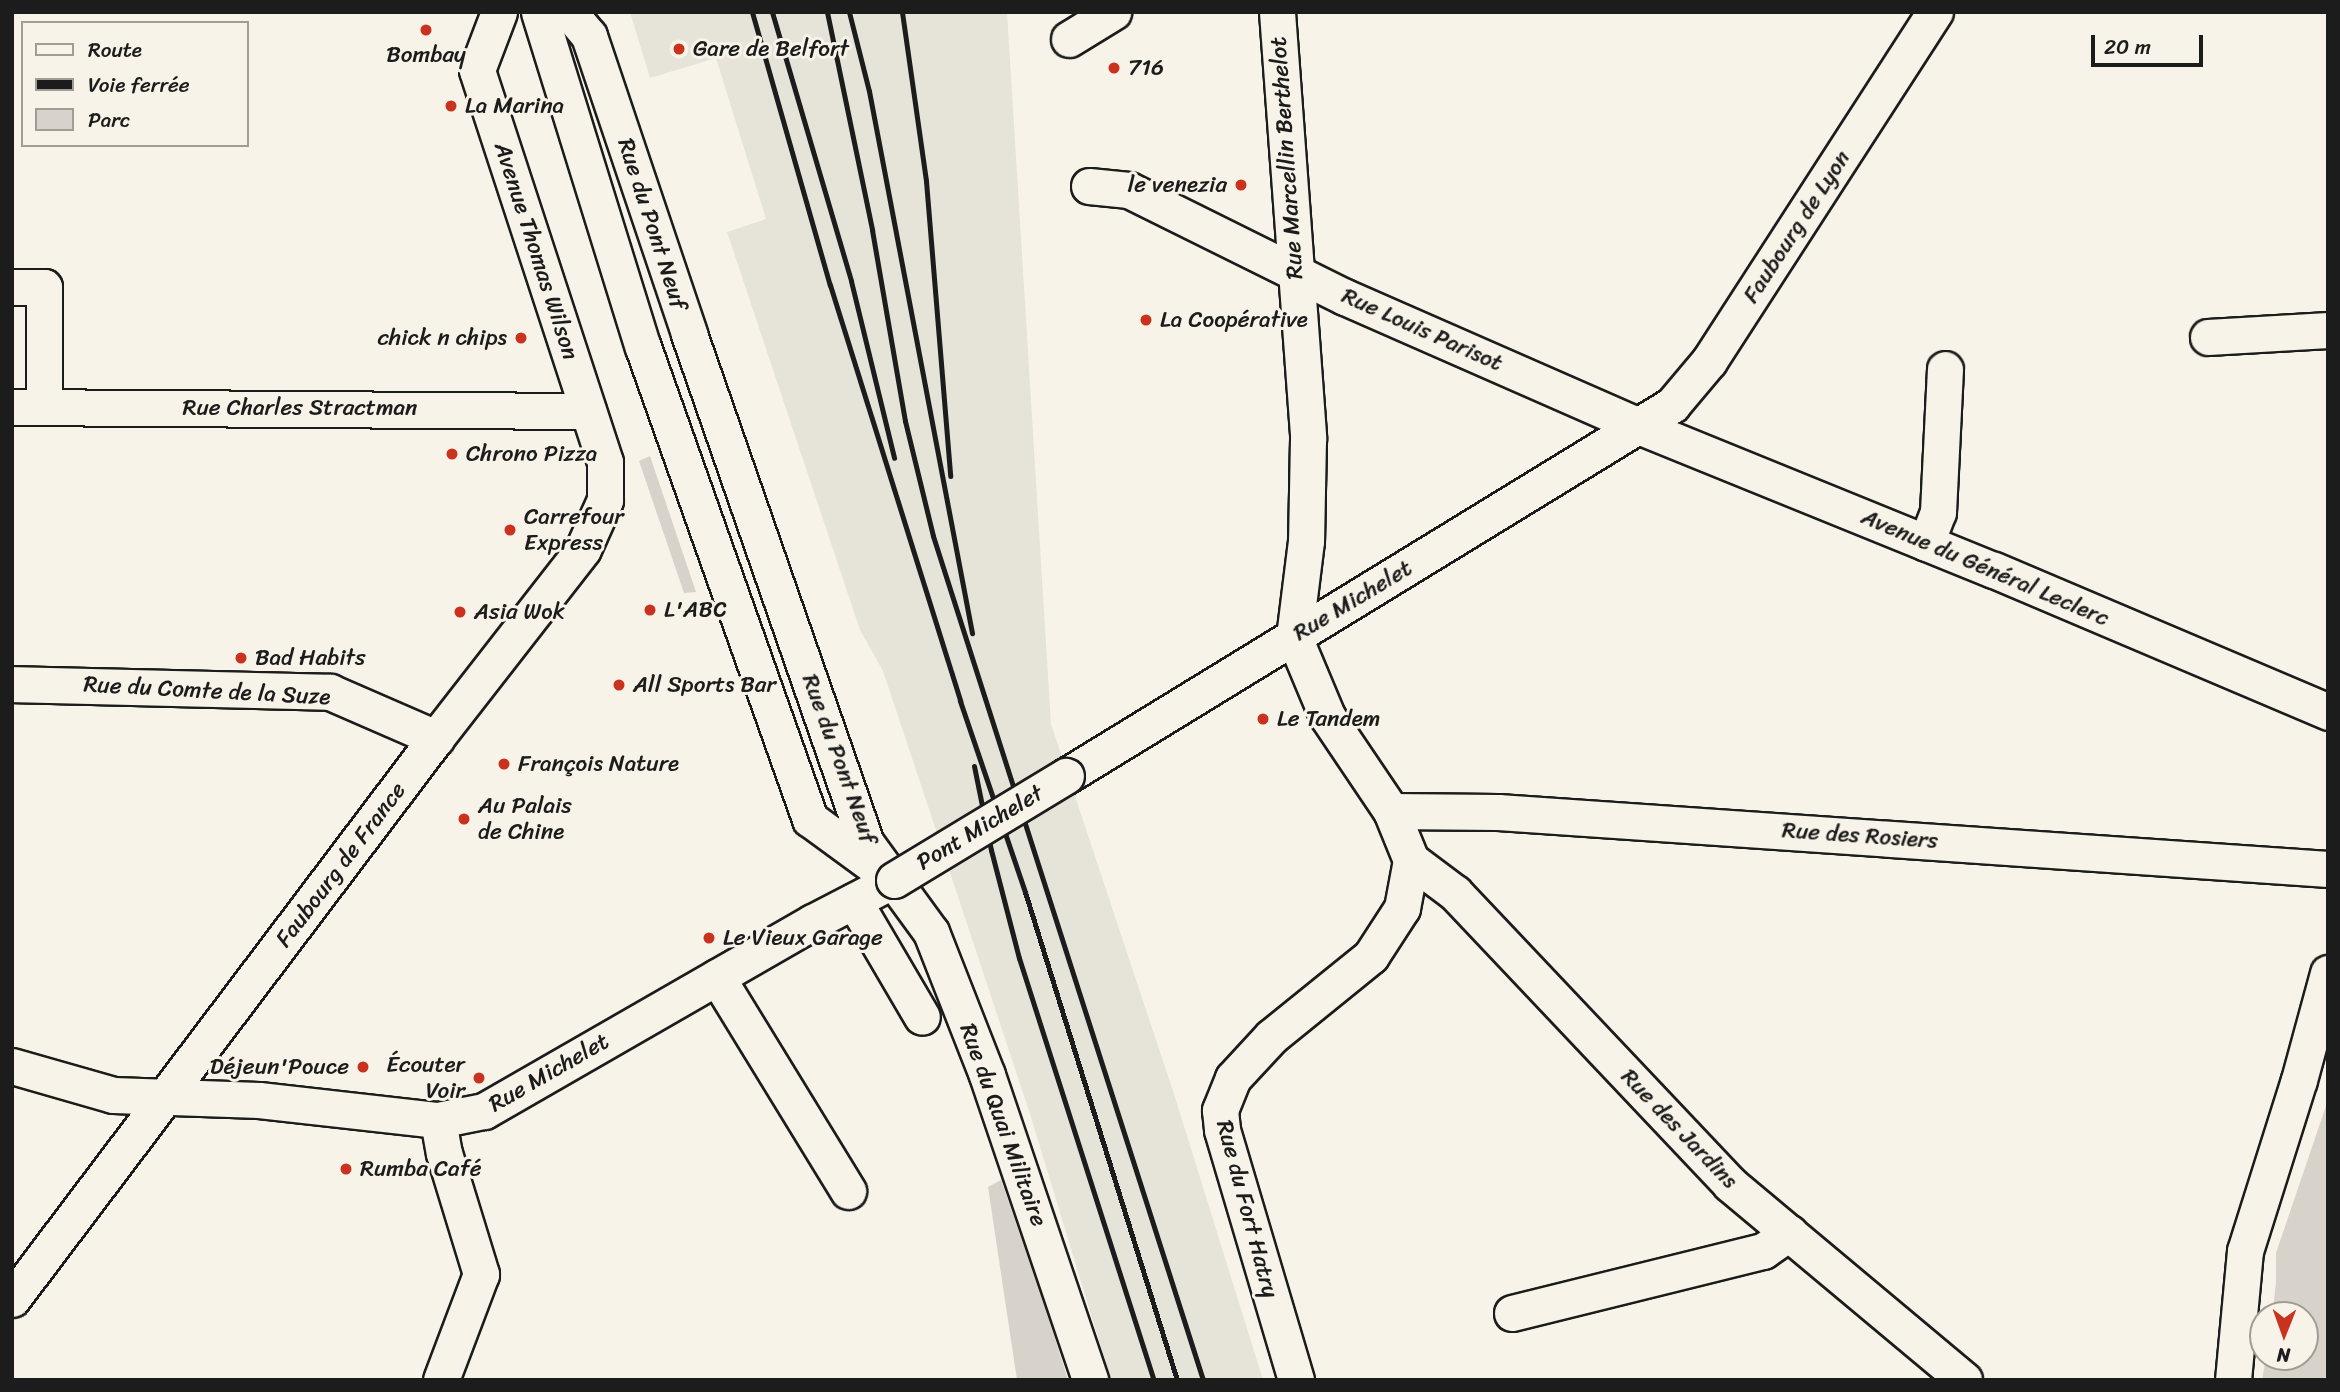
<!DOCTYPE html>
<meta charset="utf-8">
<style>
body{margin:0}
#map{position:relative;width:2340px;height:1392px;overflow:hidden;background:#f7f3e8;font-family:Sriracha,sans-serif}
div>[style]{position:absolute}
.built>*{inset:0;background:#e6e3d9}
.green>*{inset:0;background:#d7d3cb}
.roads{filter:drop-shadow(2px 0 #1c1c1c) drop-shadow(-2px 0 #1c1c1c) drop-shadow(0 2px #1c1c1c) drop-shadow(0 -2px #1c1c1c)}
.minor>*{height:35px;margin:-17.5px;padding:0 17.5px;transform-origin:17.5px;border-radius:17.5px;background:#f7f3e8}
.rail>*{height:5px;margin:-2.5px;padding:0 2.5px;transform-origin:2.5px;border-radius:2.5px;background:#1c1c1c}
.bridges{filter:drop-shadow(2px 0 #1c1c1c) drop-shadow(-2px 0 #1c1c1c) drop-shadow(0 2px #1c1c1c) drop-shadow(0 -2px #1c1c1c)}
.minor-bridge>*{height:35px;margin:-17.5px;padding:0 17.5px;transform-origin:17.5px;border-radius:17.5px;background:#f7f3e8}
.dots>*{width:19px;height:19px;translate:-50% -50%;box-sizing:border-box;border:4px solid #f7f3e8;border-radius:50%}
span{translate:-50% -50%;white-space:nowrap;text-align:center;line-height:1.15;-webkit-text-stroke:6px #f7f3e8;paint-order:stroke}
.poi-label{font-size:23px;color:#1c1c1c}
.left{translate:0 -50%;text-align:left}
.right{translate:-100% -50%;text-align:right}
.street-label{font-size:23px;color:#1c1c1c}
.frame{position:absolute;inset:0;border:14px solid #1c1c1c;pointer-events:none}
.legend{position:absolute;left:21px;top:21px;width:228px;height:126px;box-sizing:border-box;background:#f7f3e8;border:2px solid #9f9d96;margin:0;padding:9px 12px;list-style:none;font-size:21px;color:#1c1c1c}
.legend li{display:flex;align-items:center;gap:14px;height:35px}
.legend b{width:35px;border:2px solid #9f9d96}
.north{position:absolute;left:2249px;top:1301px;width:70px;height:70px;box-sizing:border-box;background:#f7f3e8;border:2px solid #9f9d96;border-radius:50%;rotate:181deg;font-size:19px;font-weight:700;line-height:28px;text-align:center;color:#1c1c1c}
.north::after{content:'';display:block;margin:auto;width:24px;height:32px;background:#c8321e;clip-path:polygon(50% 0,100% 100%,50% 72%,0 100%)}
.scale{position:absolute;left:2091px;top:35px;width:112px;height:32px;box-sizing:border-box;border:4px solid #1c1c1c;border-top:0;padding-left:9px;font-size:21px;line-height:24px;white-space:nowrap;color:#1c1c1c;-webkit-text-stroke:5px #f7f3e8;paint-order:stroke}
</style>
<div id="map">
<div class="built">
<div style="clip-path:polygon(630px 12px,1007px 12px,1051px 724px,1174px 1094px,1263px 1380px,1111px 1380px,1030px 1114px,925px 797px,883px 671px,860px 630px,727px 232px,766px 219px,716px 58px,650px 78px)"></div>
</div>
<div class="green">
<div style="clip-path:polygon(650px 456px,696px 592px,684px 593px,639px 461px)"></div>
<div style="clip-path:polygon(2328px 1100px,2328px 1376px,2320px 1380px,2262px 1380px,2266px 1357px,2305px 1357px,2305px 1315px,2272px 1315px,2276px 1283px,2276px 1253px)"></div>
<div style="clip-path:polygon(1001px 1180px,1041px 1294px,1068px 1380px,1017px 1380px,988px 1187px)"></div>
</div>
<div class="roads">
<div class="minor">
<div style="left:539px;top:12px;width:351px;rotate:72.8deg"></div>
<div style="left:643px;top:347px;width:501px;rotate:70.52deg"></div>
<div style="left:810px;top:819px;width:83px;rotate:36.2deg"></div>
<div style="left:569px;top:12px;width:31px;rotate:50deg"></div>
<div style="left:589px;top:36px;width:314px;rotate:71.4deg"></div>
<div style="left:689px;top:334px;width:539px;rotate:70.83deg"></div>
<div style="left:866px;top:843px;width:110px;rotate:53.9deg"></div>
<div style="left:931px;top:932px;width:154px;rotate:68.6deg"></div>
<div style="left:987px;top:1075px;width:322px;rotate:71.3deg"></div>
<div style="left:1277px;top:12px;width:428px;rotate:85.8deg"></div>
<div style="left:1308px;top:439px;width:102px;rotate:91.1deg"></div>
<div style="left:1306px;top:541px;width:97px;rotate:97.1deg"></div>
<div style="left:1294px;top:637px;width:86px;rotate:67.3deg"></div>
<div style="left:1327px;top:716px;width:115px;rotate:56deg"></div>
<div style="left:1391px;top:811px;width:53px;rotate:67.8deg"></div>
<div style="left:1411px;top:860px;width:49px;rotate:100.6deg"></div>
<div style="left:1402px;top:908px;width:57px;rotate:122.9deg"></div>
<div style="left:1371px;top:956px;width:129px;rotate:141deg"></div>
<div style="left:1271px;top:1037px;width:56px;rotate:132.8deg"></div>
<div style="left:1233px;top:1078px;width:35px;rotate:112deg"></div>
<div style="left:1220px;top:1110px;width:20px;rotate:84deg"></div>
<div style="left:1222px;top:1130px;width:261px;rotate:73.5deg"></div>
<div style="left:1069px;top:39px;width:52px;rotate:-31.5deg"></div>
<div style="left:1089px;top:186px;width:40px;rotate:5.7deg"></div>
<div style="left:1129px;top:190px;width:241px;rotate:26.4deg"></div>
<div style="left:1345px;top:297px;width:323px;rotate:23.7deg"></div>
<div style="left:1641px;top:427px;width:381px;rotate:22.1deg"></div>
<div style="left:1994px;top:570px;width:363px;rotate:23deg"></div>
<div style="left:12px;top:287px;width:32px"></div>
<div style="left:44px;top:287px;width:120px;rotate:90deg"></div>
<div style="left:2208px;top:337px;width:120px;rotate:-3.3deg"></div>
<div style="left:12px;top:407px;width:576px;rotate:0.4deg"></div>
<div style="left:1926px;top:543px;width:33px;rotate:-69deg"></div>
<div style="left:1938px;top:512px;width:143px;rotate:-87.2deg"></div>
<div style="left:12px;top:684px;width:318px;rotate:1.4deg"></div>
<div style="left:330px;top:692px;width:116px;rotate:23.5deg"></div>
<div style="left:1066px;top:776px;width:711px;rotate:-31.48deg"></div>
<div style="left:1672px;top:405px;width:57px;rotate:-49.9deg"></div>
<div style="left:1709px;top:361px;width:416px;rotate:-57.1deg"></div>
<div style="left:1391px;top:811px;width:107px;rotate:0.5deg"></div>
<div style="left:1498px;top:812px;width:832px;rotate:3.93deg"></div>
<div style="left:1411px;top:860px;width:55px;rotate:36.9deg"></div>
<div style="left:1455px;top:893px;width:400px;rotate:46.6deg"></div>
<div style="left:1730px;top:1184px;width:305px;rotate:39.9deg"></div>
<div style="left:854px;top:901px;width:134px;rotate:59.6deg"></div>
<div style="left:717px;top:977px;width:251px;rotate:58.5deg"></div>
<div style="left:12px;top:1066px;width:105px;rotate:16deg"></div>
<div style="left:113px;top:1095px;width:146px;rotate:2deg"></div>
<div style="left:259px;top:1100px;width:180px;rotate:6.4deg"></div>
<div style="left:438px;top:1120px;width:47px;rotate:-11.1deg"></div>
<div style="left:484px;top:1111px;width:379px;rotate:-29.9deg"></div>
<div style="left:813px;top:922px;width:91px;rotate:-27.4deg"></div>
<div style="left:438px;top:1120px;width:34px;rotate:80deg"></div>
<div style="left:444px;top:1153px;width:127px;rotate:73deg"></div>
<div style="left:481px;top:1274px;width:113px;rotate:110.7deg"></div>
<div style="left:12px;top:1299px;width:703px;rotate:-52.92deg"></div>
<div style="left:436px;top:738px;width:239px;rotate:-52.1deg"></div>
<div style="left:583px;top:549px;width:54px;rotate:-65.8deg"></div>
<div style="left:605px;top:500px;width:38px;rotate:-90deg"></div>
<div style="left:605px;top:462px;width:412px;rotate:-108.1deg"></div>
<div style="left:477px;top:70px;width:62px;rotate:-69.2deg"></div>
<div style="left:1512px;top:1313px;width:259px;rotate:-13.9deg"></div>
<div style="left:1763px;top:1251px;width:32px;rotate:-35deg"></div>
<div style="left:2233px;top:1380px;width:130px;rotate:-84.7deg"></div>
<div style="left:2245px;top:1251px;width:179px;rotate:-72.5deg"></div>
<div style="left:2299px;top:1080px;width:111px;rotate:-74.8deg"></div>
</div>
</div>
<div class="rail">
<div style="left:752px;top:12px;width:284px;rotate:74.1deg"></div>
<div style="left:830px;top:285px;width:436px;rotate:72.6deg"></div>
<div style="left:960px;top:701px;width:202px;rotate:71.2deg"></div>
<div style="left:1025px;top:892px;width:511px;rotate:72.7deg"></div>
<div style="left:772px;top:12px;width:280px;rotate:73.6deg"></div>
<div style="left:851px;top:281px;width:182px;rotate:76.3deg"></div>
<div style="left:827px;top:12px;width:223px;rotate:78.3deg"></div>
<div style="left:872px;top:230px;width:194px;rotate:80.2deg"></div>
<div style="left:905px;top:421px;width:118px;rotate:76.3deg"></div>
<div style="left:933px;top:536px;width:886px;rotate:72.26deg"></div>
<div style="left:849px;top:12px;width:81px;rotate:75.8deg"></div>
<div style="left:869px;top:91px;width:552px;rotate:79.24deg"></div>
<div style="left:902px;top:12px;width:171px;rotate:81.9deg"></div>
<div style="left:926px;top:181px;width:296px;rotate:85.3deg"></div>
<div style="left:974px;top:766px;width:86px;rotate:78.6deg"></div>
<div style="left:991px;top:850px;width:112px;rotate:75.5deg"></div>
<div style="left:1019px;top:958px;width:443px;rotate:72.3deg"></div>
</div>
<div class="bridges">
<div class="minor-bridge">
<div style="left:894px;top:880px;width:201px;rotate:-31.2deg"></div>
</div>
</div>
<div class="dots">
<div style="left:426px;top:30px;background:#c8321e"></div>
<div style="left:679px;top:49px;background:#c8321e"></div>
<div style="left:1114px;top:68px;background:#c8321e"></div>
<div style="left:451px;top:106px;background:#c8321e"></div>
<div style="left:1241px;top:185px;background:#c8321e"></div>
<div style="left:1146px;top:320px;background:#c8321e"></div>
<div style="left:521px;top:338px;background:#c8321e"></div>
<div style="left:452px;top:454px;background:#c8321e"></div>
<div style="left:510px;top:530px;background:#c8321e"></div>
<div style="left:650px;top:610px;background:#c8321e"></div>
<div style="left:460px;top:612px;background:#c8321e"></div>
<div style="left:241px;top:658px;background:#c8321e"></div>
<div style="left:619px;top:685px;background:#c8321e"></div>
<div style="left:1263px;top:719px;background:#c8321e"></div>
<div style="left:504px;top:764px;background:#c8321e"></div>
<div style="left:464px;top:819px;background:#c8321e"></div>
<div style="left:709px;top:938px;background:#c8321e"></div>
<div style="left:363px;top:1067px;background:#c8321e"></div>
<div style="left:479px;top:1078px;background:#c8321e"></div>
<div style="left:346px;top:1169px;background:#c8321e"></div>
</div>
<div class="poi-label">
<span class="left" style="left:693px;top:49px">Gare de Belfort</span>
<span style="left:426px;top:55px">Bombay</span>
<span class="left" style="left:1128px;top:68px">716</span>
<span class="left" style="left:465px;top:106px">La Marina</span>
<span class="right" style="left:1227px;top:185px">le venezia</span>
<span class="left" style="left:1160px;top:320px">La Coopérative</span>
<span class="right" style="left:507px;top:338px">chick n chips</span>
<span class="left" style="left:466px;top:454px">Chrono Pizza</span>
<span class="left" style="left:524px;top:530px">Carrefour<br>Express</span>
<span class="left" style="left:664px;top:610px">L'ABC</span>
<span class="left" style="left:474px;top:612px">Asia Wok</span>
<span class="left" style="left:255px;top:658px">Bad Habits</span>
<span class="left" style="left:633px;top:685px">All Sports Bar</span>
<span class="left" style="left:1277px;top:719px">Le Tandem</span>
<span class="left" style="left:518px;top:764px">François Nature</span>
<span class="left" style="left:478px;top:819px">Au Palais<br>de Chine</span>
<span class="left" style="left:723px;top:938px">Le Vieux Garage</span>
<span class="right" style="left:465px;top:1078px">Écouter<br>Voir</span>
<span class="right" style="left:349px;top:1067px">Déjeun'Pouce</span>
<span class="left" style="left:360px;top:1169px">Rumba Café</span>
</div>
<div class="street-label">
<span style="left:1287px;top:158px;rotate:-94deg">Rue Marcellin Berthelot</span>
<span style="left:652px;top:224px;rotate:72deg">Rue du Pont Neuf</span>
<span style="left:1797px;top:227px;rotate:-57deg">Faubourg de Lyon</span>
<span style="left:536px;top:251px;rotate:72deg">Avenue Thomas Wilson</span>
<span style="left:1422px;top:330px;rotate:24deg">Rue Louis Parisot</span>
<span style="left:300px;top:408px">Rue Charles Stractman</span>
<span style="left:1985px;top:568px;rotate:23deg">Avenue du Général Leclerc</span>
<span style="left:1353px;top:601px;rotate:-31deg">Rue Michelet</span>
<span style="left:207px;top:691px;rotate:3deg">Rue du Comte de la Suze</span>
<span style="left:839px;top:759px;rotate:70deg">Rue du Pont Neuf</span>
<span style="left:980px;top:828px;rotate:-31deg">Pont Michelet</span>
<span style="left:1860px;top:836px;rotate:4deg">Rue des Rosiers</span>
<span style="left:341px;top:865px;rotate:-53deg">Faubourg de France</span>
<span style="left:549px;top:1073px;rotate:-30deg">Rue Michelet</span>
<span style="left:1003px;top:1125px;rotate:70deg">Rue du Quai Militaire</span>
<span style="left:1679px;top:1129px;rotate:46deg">Rue des Jardins</span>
<span style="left:1247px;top:1209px;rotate:75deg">Rue du Fort Hatry</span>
</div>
<div class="frame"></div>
<ul class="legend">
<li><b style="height:9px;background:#f7f3e8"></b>Route</li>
<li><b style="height:9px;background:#1c1c1c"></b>Voie ferrée</li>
<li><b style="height:19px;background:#d7d3cb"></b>Parc</li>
</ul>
<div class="north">N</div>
<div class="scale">20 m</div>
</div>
